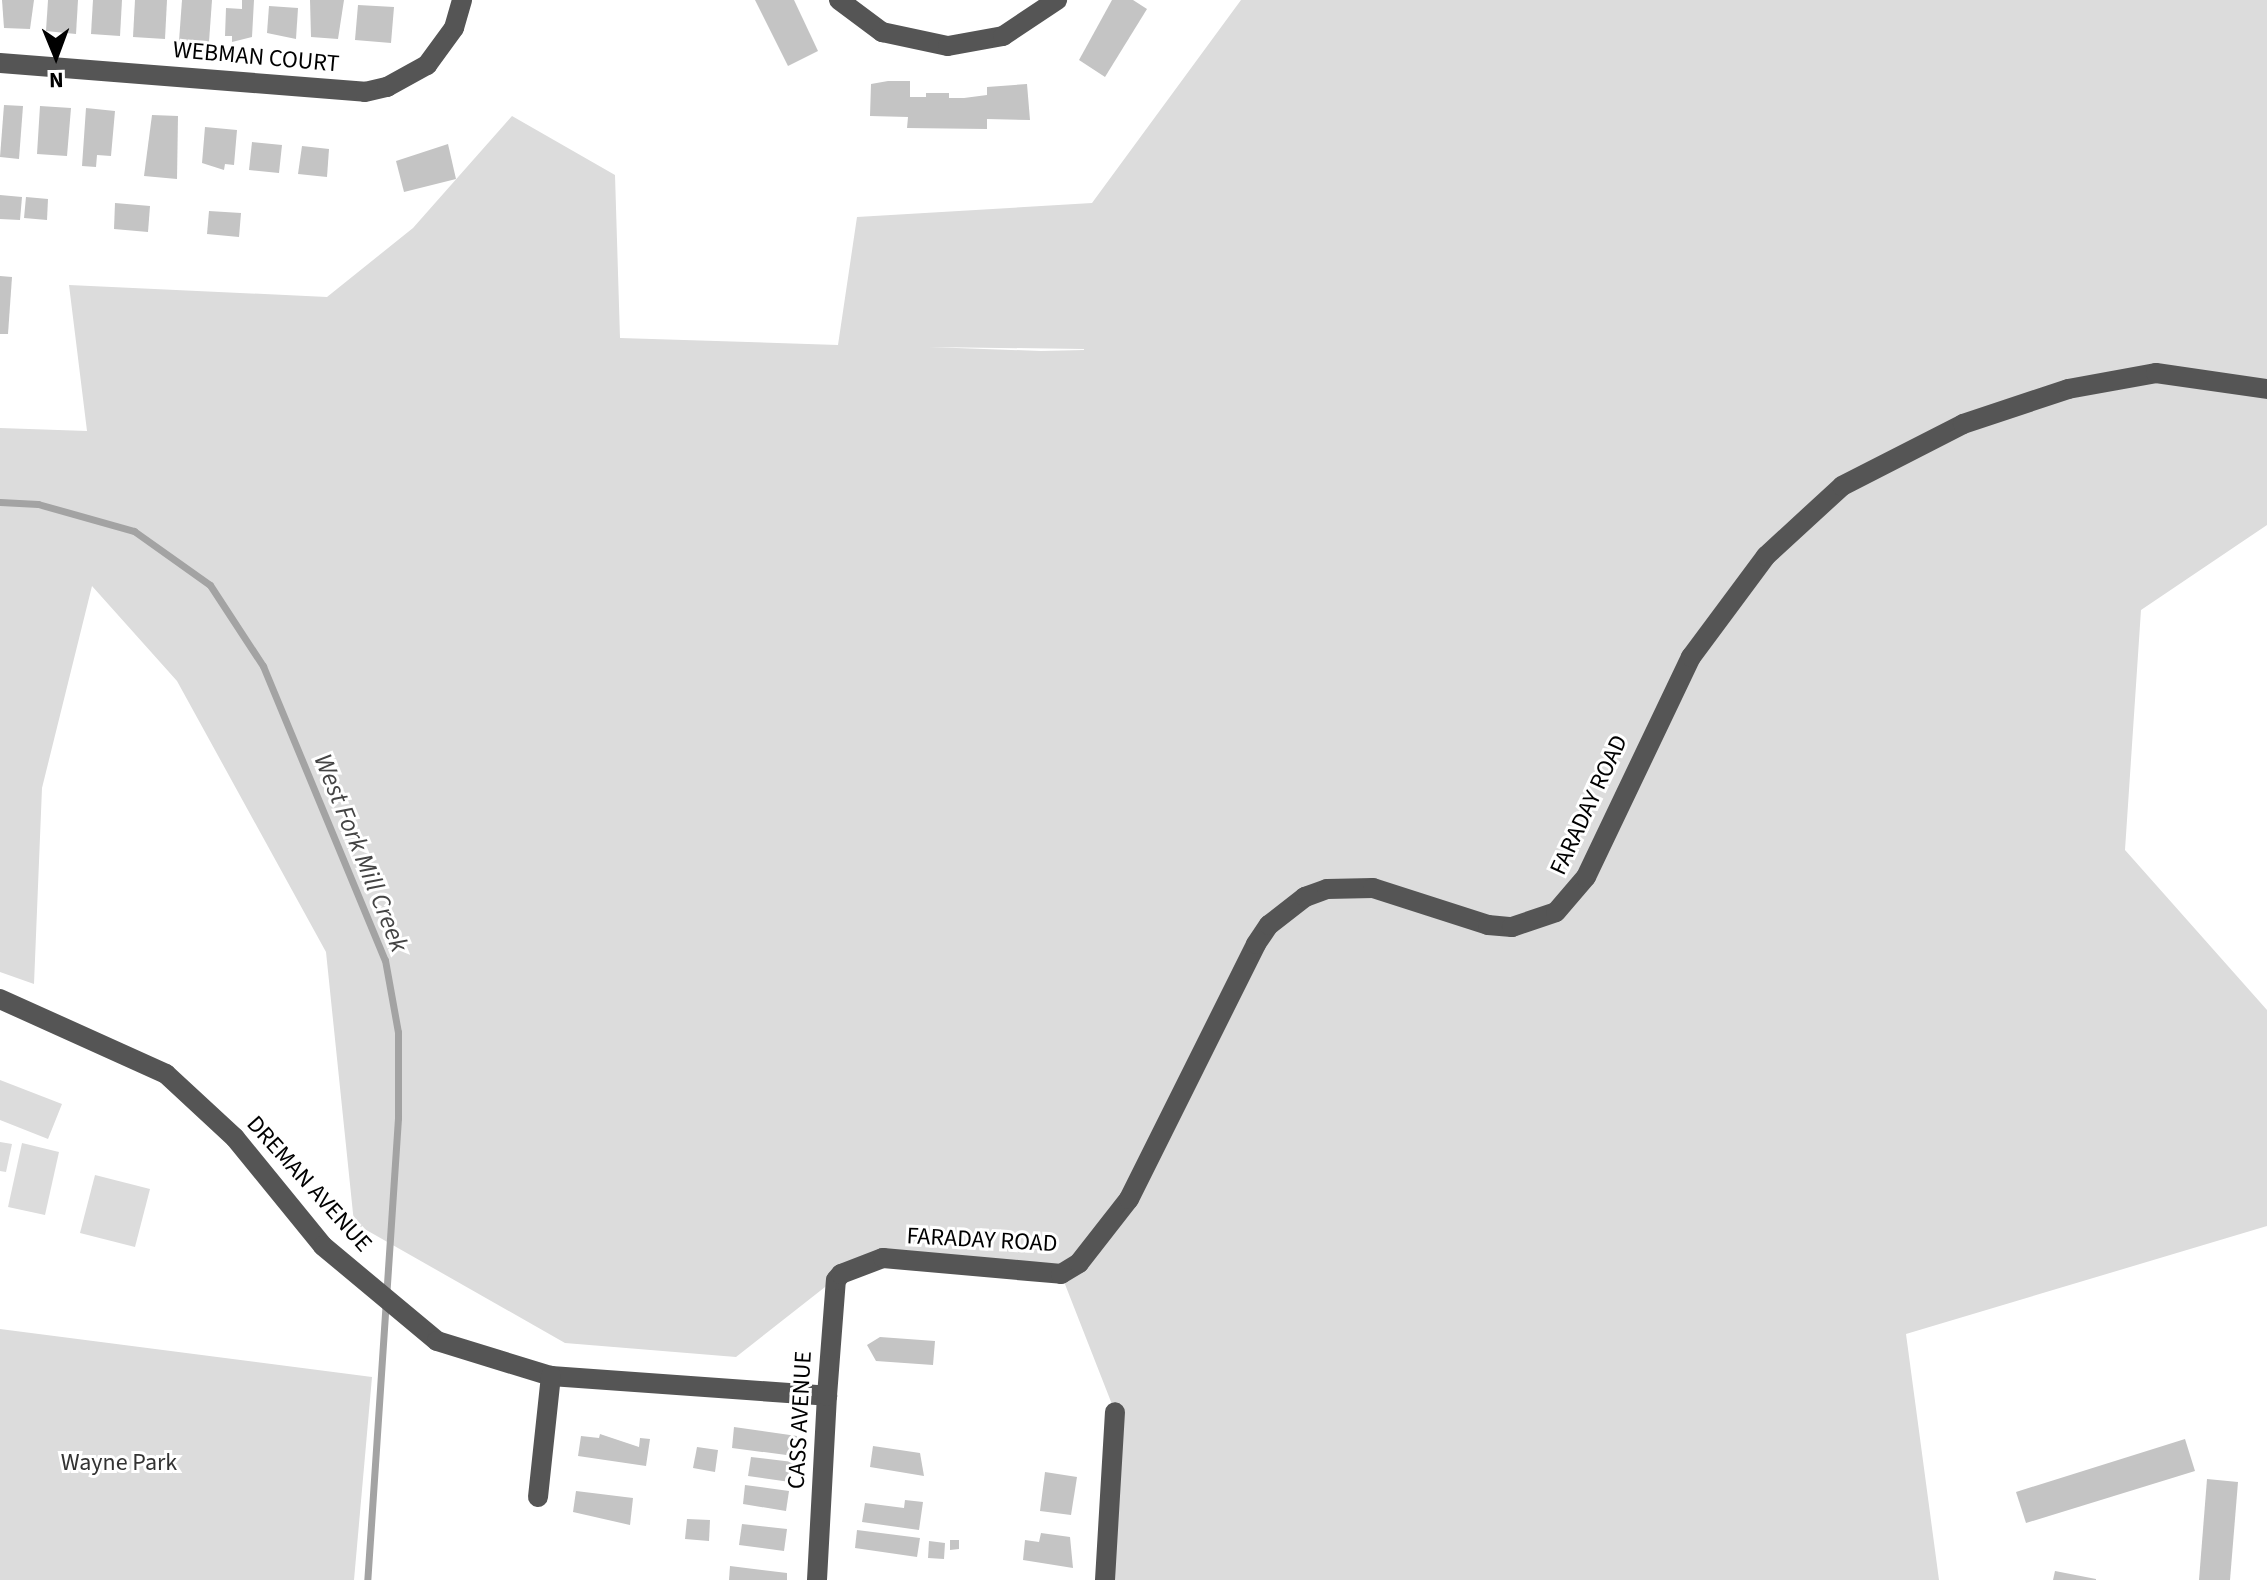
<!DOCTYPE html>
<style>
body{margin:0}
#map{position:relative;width:2267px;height:1580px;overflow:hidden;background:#fff;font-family:"Source Sans 3",sans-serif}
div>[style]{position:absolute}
.green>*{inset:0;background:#dcdcdc}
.stream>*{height:7px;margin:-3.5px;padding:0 3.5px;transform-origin:3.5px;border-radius:3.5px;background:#a3a3a3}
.building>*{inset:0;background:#c4c4c4}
.minor>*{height:20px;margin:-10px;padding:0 10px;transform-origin:10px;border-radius:10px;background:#555}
span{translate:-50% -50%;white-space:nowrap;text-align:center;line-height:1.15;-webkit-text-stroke:6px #fff;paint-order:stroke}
.street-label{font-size:24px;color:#000}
.park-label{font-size:24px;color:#333}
.water-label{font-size:26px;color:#444;font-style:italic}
.north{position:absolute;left:16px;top:16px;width:80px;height:80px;-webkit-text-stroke:6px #fff;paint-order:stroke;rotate:179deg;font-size:22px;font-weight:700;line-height:32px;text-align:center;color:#000}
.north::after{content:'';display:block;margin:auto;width:28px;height:36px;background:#000;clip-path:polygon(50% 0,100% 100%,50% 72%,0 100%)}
</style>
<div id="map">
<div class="green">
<div style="clip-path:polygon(evenodd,1241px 0,2267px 0,2267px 525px,2141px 610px,2125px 850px,2267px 1010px,2267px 1226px,1906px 1334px,1939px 1580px,1105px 1580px,1115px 1412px,1061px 1274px,908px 1264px,848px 1269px,736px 1357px,565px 1343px,354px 1223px,326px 952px,177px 681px,92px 586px,42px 788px,34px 984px,0 972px,0 428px,87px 431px,69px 285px,327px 297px,413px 228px,512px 116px,615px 175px,620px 338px,838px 345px,857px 217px,1092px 203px,1241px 0,929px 347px,1084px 349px,1084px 350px,1041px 351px,929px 347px)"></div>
<div style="clip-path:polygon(0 1080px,62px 1104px,48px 1139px,0 1120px)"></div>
<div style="clip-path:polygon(0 1142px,12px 1144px,6px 1172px,0 1171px)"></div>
<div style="clip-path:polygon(22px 1143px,59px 1152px,45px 1215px,8px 1207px)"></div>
<div style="clip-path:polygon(95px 1175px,150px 1189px,135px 1247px,80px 1233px)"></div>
<div style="clip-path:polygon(0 1329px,372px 1377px,354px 1580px,0 1580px)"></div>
</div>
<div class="stream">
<div style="left:0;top:502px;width:38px;rotate:3deg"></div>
<div style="left:38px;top:504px;width:100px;rotate:15.7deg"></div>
<div style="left:134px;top:531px;width:93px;rotate:35.4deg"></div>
<div style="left:210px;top:585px;width:97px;rotate:56.8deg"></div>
<div style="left:263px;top:666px;width:318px;rotate:67.5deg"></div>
<div style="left:385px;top:960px;width:73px;rotate:79.8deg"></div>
<div style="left:398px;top:1032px;width:86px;rotate:90deg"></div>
<div style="left:398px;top:1118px;width:463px;rotate:93.8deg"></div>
</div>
<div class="building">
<div style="clip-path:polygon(2px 0,34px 0,30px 29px,4px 28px)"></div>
<div style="clip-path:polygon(48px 0,78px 0,76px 34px,46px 31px)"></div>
<div style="clip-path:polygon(93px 0,122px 0,120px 36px,91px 34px)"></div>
<div style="clip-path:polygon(135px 0,167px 0,165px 39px,133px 37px)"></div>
<div style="clip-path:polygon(182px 0,212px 0,209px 42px,179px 41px)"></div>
<div style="clip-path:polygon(242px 0,254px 0,252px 37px,232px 42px,232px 36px,225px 36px,226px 8px,242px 9px)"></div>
<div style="clip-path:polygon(310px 0,344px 0,338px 39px,311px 37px)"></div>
<div style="clip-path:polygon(755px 0,794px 0,818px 51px,788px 66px)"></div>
<div style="clip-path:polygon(1112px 0,1133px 0,1147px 9px,1105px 77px,1079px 60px)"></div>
<div style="clip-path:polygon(358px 5px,394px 7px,391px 43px,355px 40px)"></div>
<div style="clip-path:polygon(269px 6px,298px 8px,296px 39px,267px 33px)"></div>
<div style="clip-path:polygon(888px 81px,910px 81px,910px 97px,926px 97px,926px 93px,949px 93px,949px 98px,964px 98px,987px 95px,987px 87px,1027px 84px,1030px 120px,987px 119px,987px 129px,907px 128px,908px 117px,870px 116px,871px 84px)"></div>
<div style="clip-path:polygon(4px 105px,23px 106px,19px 159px,0 157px)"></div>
<div style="clip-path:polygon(40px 106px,71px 108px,67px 156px,37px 154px)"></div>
<div style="clip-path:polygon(86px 108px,115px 111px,111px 156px,97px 155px,96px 167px,82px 166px)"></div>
<div style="clip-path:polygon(152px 115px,178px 116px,177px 179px,144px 176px)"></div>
<div style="clip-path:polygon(205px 127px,237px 130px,234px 165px,225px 164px,224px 170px,202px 163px)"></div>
<div style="clip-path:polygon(252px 142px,282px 145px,279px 173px,249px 170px)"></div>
<div style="clip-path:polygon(448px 144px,456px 179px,404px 192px,396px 161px)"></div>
<div style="clip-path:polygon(302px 146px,329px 149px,327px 177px,298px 174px)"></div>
<div style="clip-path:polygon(0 195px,22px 197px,20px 220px,0 219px)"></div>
<div style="clip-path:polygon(26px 197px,48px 199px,47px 220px,24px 218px)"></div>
<div style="clip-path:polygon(115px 203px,150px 206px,148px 232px,114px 229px)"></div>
<div style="clip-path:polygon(209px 211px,241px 213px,239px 237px,207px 234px)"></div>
<div style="clip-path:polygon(0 276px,12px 277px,8px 334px,0 334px)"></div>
<div style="clip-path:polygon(880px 1337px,935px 1341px,933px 1365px,876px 1361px,867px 1345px)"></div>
<div style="clip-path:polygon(734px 1427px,797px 1436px,794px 1456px,732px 1448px)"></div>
<div style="clip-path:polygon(600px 1434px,639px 1447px,640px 1438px,650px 1439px,646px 1466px,578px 1456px,581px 1436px,599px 1438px)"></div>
<div style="clip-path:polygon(2185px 1439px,2195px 1471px,2026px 1523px,2016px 1492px)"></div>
<div style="clip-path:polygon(873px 1446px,920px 1453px,924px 1476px,870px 1467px)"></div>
<div style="clip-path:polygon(697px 1447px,718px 1450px,715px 1472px,693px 1468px)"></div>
<div style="clip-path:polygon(751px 1457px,793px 1462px,790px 1482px,748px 1476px)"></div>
<div style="clip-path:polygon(1045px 1472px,1077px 1477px,1071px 1515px,1040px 1511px)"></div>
<div style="clip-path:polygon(2207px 1479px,2238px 1482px,2230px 1580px,2199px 1580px)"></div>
<div style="clip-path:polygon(745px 1485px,789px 1491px,786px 1511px,743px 1504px)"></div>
<div style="clip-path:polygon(576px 1491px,633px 1498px,630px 1525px,573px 1512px)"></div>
<div style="clip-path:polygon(905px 1500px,923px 1502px,919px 1530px,862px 1522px,865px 1503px,904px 1508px)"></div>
<div style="clip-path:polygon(687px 1519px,710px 1520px,709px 1541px,685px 1539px)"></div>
<div style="clip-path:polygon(742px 1524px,787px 1529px,784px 1551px,739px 1545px)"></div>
<div style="clip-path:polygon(857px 1530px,920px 1538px,917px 1557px,855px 1548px)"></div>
<div style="clip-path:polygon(1041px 1533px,1070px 1537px,1073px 1568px,1023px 1560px,1025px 1540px,1039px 1542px)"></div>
<div style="clip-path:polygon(950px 1540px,959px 1540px,959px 1549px,950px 1550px)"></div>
<div style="clip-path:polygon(929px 1541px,945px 1543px,944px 1559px,928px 1558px)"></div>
<div style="clip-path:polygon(730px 1566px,787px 1573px,787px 1580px,729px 1580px)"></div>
<div style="clip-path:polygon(2055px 1571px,2096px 1579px,2096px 1580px,2053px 1580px)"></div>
</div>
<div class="minor">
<div style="left:839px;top:0;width:54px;rotate:36.7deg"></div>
<div style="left:882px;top:32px;width:67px;rotate:12deg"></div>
<div style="left:948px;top:46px;width:56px;rotate:-10.3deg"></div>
<div style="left:1003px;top:36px;width:65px;rotate:-33.7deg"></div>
<div style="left:0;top:63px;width:366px;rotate:4.5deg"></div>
<div style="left:365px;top:92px;width:23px;rotate:-13deg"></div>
<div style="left:387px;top:87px;width:46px;rotate:-28.8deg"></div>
<div style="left:427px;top:65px;width:46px;rotate:-53.9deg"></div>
<div style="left:454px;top:28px;width:29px;rotate:-74deg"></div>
<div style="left:0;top:999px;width:182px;rotate:24.3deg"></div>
<div style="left:166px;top:1074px;width:94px;rotate:42.8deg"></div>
<div style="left:235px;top:1138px;width:139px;rotate:50.8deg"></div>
<div style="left:323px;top:1246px;width:148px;rotate:39.8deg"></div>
<div style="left:437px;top:1341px;width:119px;rotate:17.1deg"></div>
<div style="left:551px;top:1376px;width:277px;rotate:4.1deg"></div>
<div style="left:538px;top:1497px;width:122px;rotate:-83.9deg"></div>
<div style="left:817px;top:1580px;width:184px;rotate:-86.9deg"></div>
<div style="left:827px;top:1396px;width:116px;rotate:-85.6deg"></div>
<div style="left:836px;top:1280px;width:8px;rotate:-50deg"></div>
<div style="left:841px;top:1274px;width:45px;rotate:-20.9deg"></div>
<div style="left:883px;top:1258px;width:179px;rotate:5.1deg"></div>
<div style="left:1061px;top:1274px;width:21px;rotate:-31deg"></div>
<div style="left:1079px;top:1263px;width:81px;rotate:-52deg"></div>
<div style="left:1129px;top:1199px;width:285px;rotate:-63.5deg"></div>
<div style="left:1256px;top:944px;width:23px;rotate:-56deg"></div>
<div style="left:1269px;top:925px;width:46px;rotate:-37.9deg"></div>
<div style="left:1305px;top:897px;width:23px;rotate:-20deg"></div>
<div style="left:1327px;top:889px;width:46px;rotate:-1.2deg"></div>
<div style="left:1373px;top:888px;width:121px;rotate:17.8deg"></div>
<div style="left:1488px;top:925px;width:24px;rotate:5deg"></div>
<div style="left:1512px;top:927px;width:46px;rotate:-18.8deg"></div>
<div style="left:1556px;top:912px;width:46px;rotate:-49.4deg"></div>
<div style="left:1586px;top:877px;width:244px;rotate:-64.5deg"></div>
<div style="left:1691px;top:657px;width:126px;rotate:-53.4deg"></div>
<div style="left:1766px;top:556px;width:103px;rotate:-42.6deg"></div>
<div style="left:1842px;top:486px;width:136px;rotate:-27.1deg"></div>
<div style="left:1963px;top:424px;width:111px;rotate:-18.4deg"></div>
<div style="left:2068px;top:389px;width:89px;rotate:-10.3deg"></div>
<div style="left:2156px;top:373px;width:112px;rotate:8.2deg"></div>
<div style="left:1105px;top:1580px;width:168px;rotate:-86.6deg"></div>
</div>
<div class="street-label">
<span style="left:256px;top:57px;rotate:5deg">WEBMAN COURT</span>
<span style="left:1589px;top:805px;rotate:-65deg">FARADAY ROAD</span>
<span style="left:309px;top:1184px;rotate:48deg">DREMAN AVENUE</span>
<span style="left:982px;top:1240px;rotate:3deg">FARADAY ROAD</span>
<span style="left:800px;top:1420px;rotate:-87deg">CASS AVENUE</span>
</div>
<div class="park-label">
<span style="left:119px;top:1463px">Wayne Park</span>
</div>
<div class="water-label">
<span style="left:361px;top:853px;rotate:68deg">West Fork Mill Creek</span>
</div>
<div class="north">N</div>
</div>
